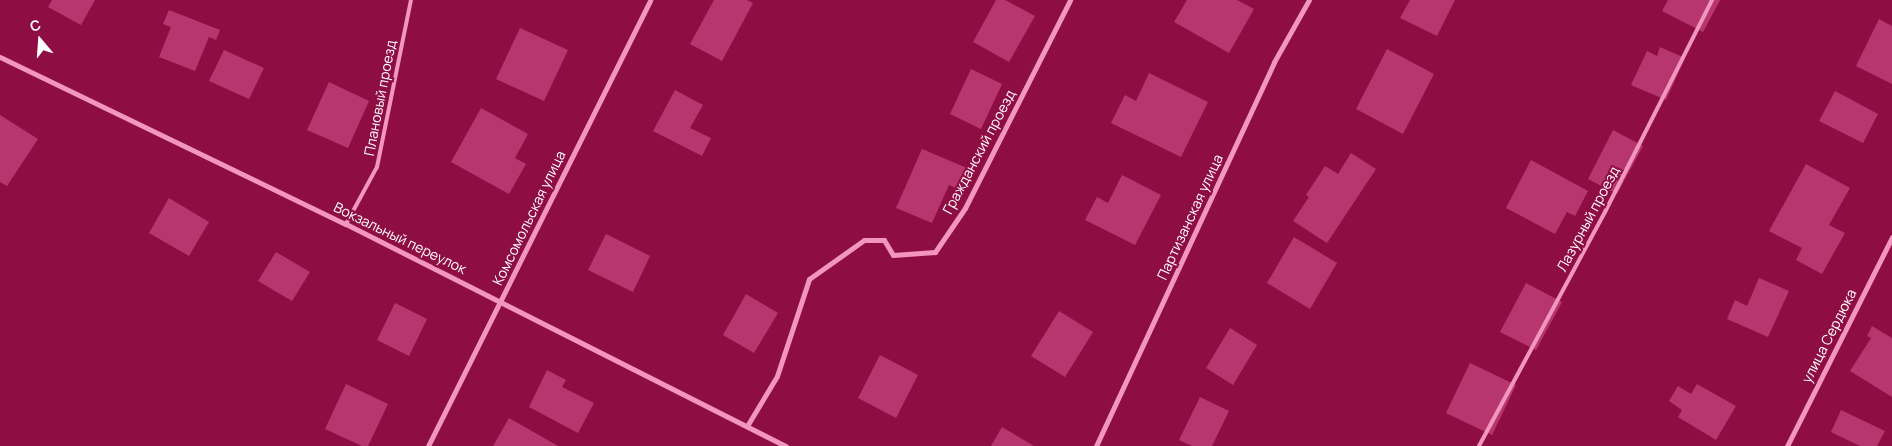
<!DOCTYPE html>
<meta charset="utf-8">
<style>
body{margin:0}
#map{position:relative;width:1892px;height:446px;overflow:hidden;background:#8e0e44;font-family:Manrope,sans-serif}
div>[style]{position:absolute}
.building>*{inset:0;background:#b8366e}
.lane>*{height:4px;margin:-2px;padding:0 2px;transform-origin:2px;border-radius:2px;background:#f396bf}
.street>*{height:5px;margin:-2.5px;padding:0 2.5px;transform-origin:2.5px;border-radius:2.5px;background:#f396bf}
span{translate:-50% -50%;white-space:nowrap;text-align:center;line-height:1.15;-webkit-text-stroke:4px #8e0e44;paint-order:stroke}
.street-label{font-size:14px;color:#fff}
.north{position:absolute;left:15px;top:15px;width:50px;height:50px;-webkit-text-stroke:4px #8e0e44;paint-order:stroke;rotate:342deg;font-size:14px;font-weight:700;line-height:20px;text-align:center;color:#fff}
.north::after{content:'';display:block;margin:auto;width:18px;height:22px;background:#fff;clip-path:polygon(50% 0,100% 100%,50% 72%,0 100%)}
</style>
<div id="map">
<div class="building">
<div style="clip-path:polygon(52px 0,95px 0,81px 25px,48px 7px)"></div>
<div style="clip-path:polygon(714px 0,747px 0,753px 3px,722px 61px,690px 44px)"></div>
<div style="clip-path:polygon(996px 0,1005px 0,1035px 16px,1009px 62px,973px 42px)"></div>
<div style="clip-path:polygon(1187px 0,1237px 0,1254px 9px,1229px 53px,1174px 22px)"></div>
<div style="clip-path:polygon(1410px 0,1455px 0,1437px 36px,1400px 18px)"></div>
<div style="clip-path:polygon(1668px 0,1720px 0,1703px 32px,1662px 11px)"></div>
<div style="clip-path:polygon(169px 10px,220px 30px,216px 40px,209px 37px,195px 71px,159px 57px,171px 27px,163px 24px)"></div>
<div style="clip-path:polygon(1879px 19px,1892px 26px,1892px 84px,1856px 66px)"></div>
<div style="clip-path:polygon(520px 28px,568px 50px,544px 101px,496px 79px)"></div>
<div style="clip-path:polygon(1660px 47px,1685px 58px,1666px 100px,1631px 85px,1647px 51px,1657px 56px)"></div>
<div style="clip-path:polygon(1387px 49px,1434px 74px,1403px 134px,1356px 109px)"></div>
<div style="clip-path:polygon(224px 50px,264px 68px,249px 99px,209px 81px)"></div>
<div style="clip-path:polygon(971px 69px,1002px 84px,981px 129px,950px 114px)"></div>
<div style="clip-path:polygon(1149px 73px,1208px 102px,1181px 157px,1111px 123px,1125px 95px,1136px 101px)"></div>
<div style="clip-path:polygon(329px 82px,369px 101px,348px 148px,307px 130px)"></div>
<div style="clip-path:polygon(675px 90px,703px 105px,690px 128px,711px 138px,702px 156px,653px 131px)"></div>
<div style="clip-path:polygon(1835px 91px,1878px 114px,1863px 143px,1819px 121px)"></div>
<div style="clip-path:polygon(481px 108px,528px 134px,515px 158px,526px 164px,509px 194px,451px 162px)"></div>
<div style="clip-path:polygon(0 115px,38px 139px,7px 186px,0 182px)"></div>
<div style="clip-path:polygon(1613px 130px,1643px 146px,1617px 194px,1588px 179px)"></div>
<div style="clip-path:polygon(922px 149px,967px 168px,958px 189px,949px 185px,932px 223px,896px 208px)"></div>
<div style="clip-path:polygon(1351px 153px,1376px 169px,1327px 243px,1293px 221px,1309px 197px,1306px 195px,1325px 166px,1338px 174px)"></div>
<div style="clip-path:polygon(1531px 160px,1588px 191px,1575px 216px,1567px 212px,1555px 234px,1506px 208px)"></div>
<div style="clip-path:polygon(1806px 164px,1850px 188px,1829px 225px,1845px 233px,1822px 274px,1796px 260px,1802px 248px,1769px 231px)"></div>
<div style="clip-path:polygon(1122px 175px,1161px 195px,1135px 245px,1085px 220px,1097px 197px,1108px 203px)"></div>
<div style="clip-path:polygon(169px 198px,209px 222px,189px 256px,149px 233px)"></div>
<div style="clip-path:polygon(606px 234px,650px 256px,633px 292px,588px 270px)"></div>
<div style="clip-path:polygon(1294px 237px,1337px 263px,1310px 309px,1267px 283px)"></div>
<div style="clip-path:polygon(276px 252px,310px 272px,292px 301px,258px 281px)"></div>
<div style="clip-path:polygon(1759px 278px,1789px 291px,1768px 337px,1727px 319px,1735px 300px,1747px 306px)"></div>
<div style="clip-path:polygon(1526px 283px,1562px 302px,1536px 350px,1500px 332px)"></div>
<div style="clip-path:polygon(746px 294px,778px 313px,754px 353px,723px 335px)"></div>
<div style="clip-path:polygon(395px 303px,427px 319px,409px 356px,377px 340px)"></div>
<div style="clip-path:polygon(1059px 311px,1093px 332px,1065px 377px,1031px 356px)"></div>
<div style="clip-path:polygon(1872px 326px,1892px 338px,1892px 397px,1850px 371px,1871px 338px,1867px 336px)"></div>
<div style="clip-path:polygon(1230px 328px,1257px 345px,1233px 385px,1206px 368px)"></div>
<div style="clip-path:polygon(880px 355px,918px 375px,896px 418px,858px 398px)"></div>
<div style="clip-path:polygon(1470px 363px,1516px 385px,1492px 435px,1446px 413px)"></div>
<div style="clip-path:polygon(547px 370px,566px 380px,562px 387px,594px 403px,578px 433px,529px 407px)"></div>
<div style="clip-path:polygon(346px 384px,388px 404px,368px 446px,362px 446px,325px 429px)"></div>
<div style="clip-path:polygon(1697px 384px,1736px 406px,1716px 440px,1678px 417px,1682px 410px,1669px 401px,1678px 386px,1691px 394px)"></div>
<div style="clip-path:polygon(1200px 397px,1229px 411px,1212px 446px,1192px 446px,1179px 440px)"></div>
<div style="clip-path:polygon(1841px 410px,1885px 431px,1877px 446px,1860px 446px,1831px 432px)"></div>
<div style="clip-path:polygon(509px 418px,558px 446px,493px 446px)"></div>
<div style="clip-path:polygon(1002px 427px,1034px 446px,991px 446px)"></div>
</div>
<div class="lane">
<div style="left:346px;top:224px;width:65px;rotate:-61.5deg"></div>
<div style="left:377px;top:167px;width:170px;rotate:-78.5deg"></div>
<div style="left:1479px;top:446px;width:266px;rotate:-61.7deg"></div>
<div style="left:1605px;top:212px;width:237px;rotate:-63.2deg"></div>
</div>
<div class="street">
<div style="left:0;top:57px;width:384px;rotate:25.8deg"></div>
<div style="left:346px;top:224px;width:493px;rotate:26.8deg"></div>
<div style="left:747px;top:426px;width:58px;rotate:-59deg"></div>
<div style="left:777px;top:376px;width:102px;rotate:-71.7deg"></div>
<div style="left:809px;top:279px;width:67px;rotate:-35.3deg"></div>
<div style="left:864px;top:240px;width:20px"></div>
<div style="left:884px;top:240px;width:17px;rotate:59deg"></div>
<div style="left:893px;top:255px;width:42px;rotate:-4.1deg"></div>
<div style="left:935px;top:252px;width:53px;rotate:-55.7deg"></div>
<div style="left:965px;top:208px;width:233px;rotate:-63.2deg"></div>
<div style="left:428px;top:446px;width:498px;rotate:-63.5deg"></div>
<div style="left:1096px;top:446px;width:423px;rotate:-65.1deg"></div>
<div style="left:1274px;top:62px;width:71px;rotate:-60.6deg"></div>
<div style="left:1787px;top:446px;width:234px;rotate:-63.3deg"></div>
</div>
<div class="street-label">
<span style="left:380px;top:98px;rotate:-79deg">Плановый проезд</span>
<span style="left:979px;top:152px;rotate:-62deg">Гражданский проезд</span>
<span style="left:1190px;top:217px;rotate:-65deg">Партизанская улица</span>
<span style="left:529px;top:218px;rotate:-64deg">Комсомольская улица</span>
<span style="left:1588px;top:219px;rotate:-62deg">Лазурный проезд</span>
<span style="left:400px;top:238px;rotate:26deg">Вокзальный переулок</span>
<span style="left:1829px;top:336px;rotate:-63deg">улица Сердюка</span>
</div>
<div class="north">С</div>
</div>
